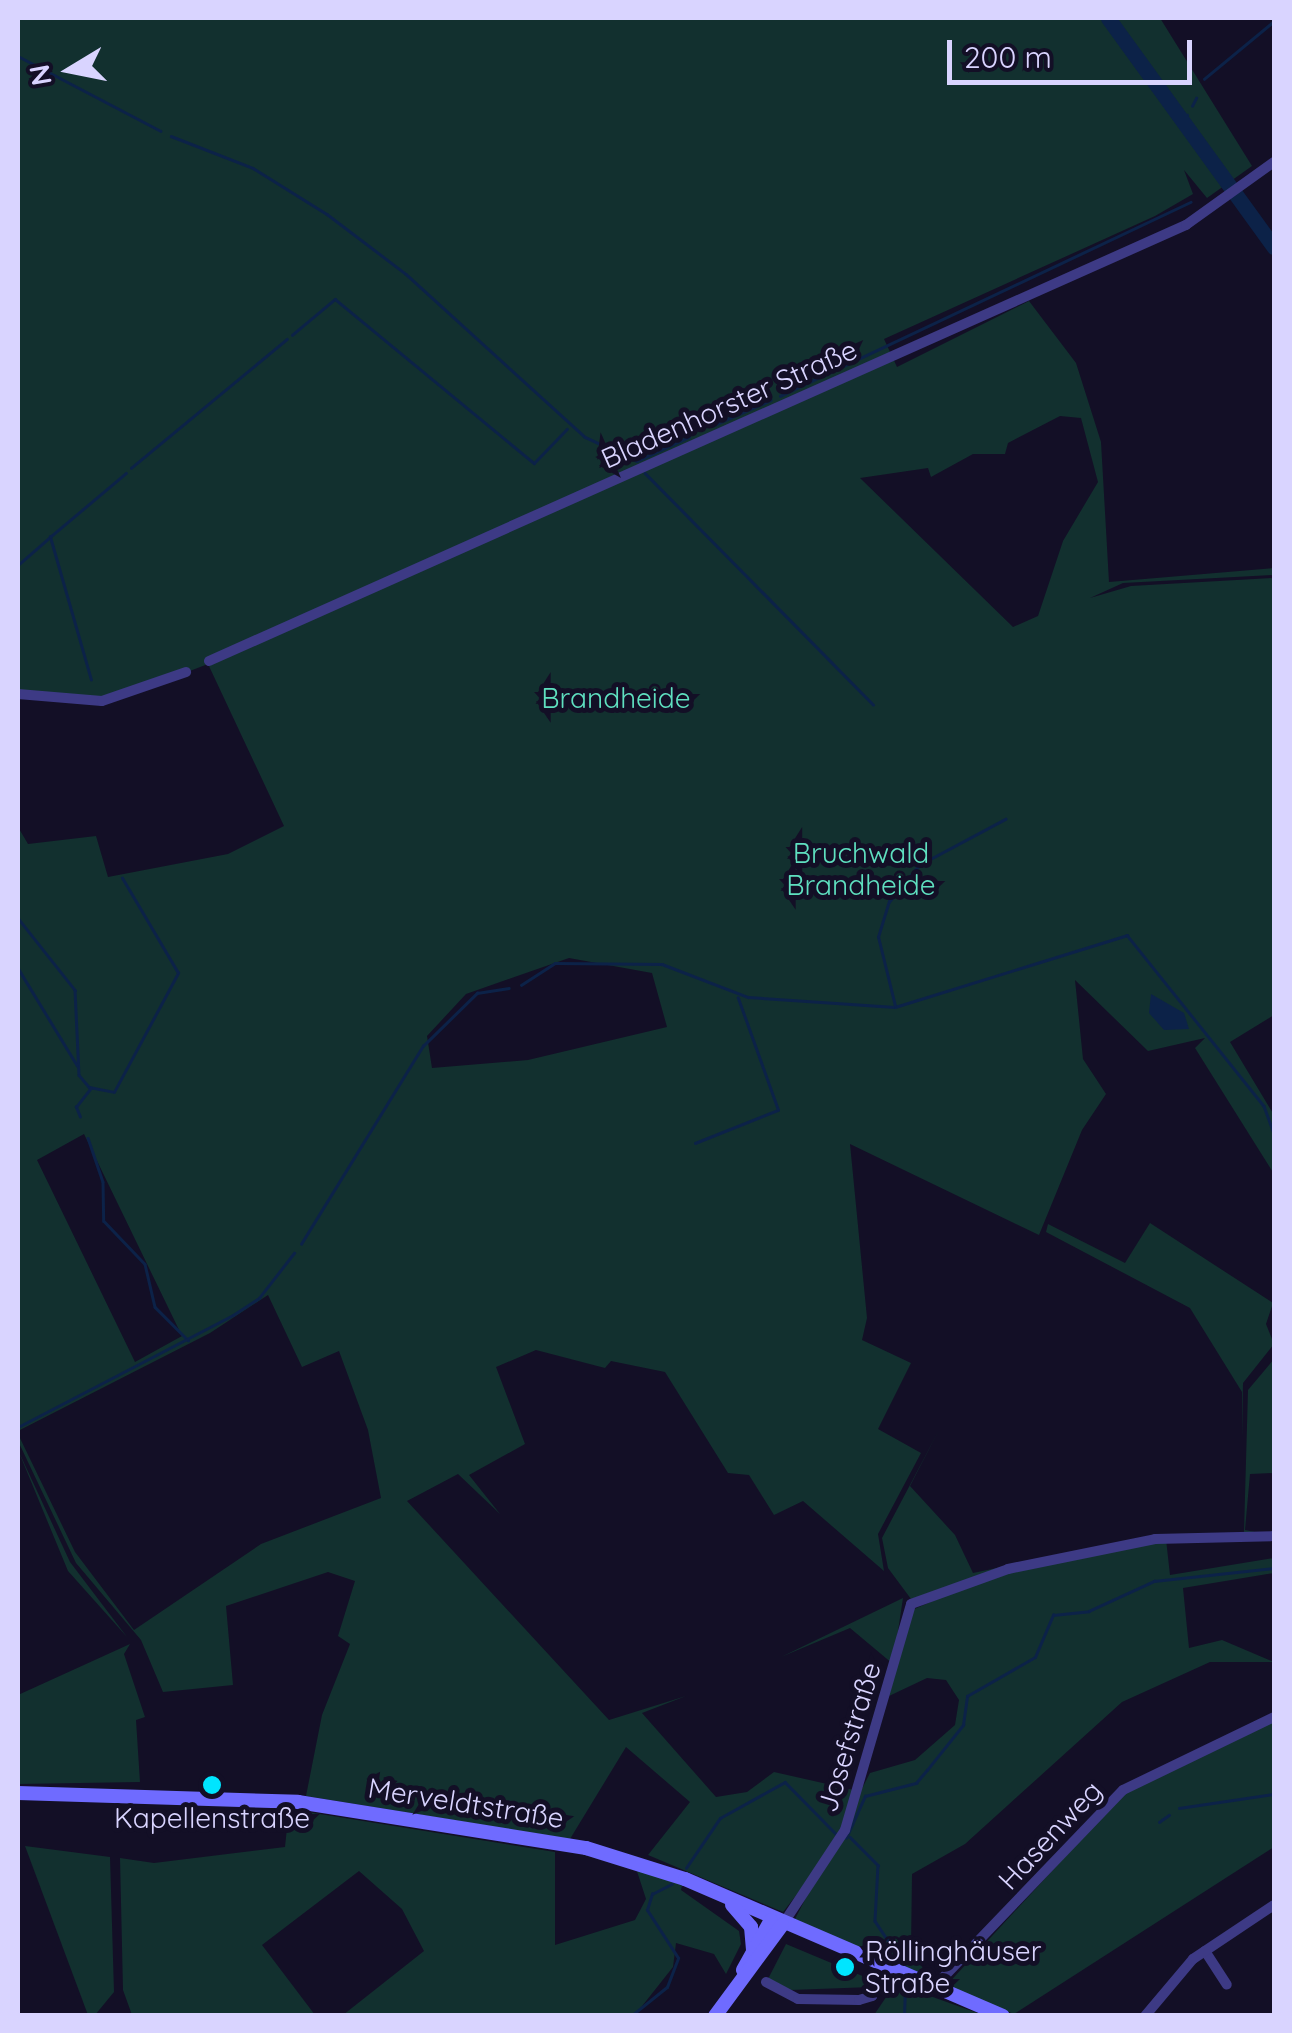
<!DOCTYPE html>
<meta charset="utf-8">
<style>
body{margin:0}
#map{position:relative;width:1292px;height:2033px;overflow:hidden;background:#130f26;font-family:Quicksand,sans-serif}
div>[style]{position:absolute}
.green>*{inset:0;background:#12302f}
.water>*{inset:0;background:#0c2248}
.stream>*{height:2.5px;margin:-1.25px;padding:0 1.25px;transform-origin:1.25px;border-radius:1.25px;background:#0c2248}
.river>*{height:15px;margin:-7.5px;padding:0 7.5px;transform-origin:7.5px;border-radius:7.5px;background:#0c2248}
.street>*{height:10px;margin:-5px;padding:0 5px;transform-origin:5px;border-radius:5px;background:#3d3a85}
.secondary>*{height:14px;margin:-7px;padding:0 7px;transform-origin:7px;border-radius:7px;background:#6f6bff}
.dots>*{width:28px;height:28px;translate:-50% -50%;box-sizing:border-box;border:5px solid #130f26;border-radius:50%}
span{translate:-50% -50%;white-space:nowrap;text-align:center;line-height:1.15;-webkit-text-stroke:10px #130f26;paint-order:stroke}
.street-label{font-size:28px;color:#d9d4ff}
.park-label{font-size:28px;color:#5fe0c0}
.poi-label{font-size:28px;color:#d9d4ff}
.left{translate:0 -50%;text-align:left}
.frame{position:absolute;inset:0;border:20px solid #d9d4ff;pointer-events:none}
.north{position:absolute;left:20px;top:20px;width:100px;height:100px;-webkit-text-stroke:8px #130f26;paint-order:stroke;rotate:260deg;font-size:28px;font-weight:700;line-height:40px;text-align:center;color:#d9d4ff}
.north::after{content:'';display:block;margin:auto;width:35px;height:45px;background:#d9d4ff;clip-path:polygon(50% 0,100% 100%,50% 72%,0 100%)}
.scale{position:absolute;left:947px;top:40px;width:245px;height:45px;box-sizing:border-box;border:5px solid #d9d4ff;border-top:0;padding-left:12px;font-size:30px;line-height:35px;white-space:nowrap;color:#d9d4ff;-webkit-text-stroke:8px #130f26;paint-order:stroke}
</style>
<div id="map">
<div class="green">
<div style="clip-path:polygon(evenodd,18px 18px,1160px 18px,1252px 166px,1207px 198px,1184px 170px,1193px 194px,1155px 216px,884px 339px,897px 367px,1029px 301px,1076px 363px,1101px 442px,1109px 582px,1274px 568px,1274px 575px,1123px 583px,1090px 598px,1131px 586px,1274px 578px,1274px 1015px,1230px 1042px,1274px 1115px,1274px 1174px,1195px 1048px,1205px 1038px,1148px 1051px,1075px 980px,1083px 1059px,1106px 1094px,1082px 1130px,1039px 1235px,850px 1144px,867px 1318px,862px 1340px,911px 1363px,878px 1429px,921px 1453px,878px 1534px,884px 1571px,803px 1501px,774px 1515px,749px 1475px,728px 1473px,665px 1372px,611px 1361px,605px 1368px,536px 1350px,496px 1367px,525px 1444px,469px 1475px,500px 1514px,458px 1474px,407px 1501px,609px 1720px,686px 1696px,642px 1713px,716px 1797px,747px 1792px,774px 1772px,858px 1791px,834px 1847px,783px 1912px,648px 1855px,690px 1802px,626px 1747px,570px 1839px,306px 1796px,322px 1715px,350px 1644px,338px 1636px,355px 1581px,328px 1572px,226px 1606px,233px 1685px,163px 1692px,141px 1640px,76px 1563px,18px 1441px,18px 1434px,75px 1552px,134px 1630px,261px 1544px,381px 1498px,368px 1430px,339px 1351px,302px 1367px,268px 1295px,210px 1333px,18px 1431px,18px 827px,28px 844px,96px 836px,108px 877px,228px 854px,284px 826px,208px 664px,109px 702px,18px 697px,18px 18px,1060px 416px,1081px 418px,1098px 482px,1063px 541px,1038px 616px,1013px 627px,860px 478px,928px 468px,931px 477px,973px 454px,1005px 454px,1008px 443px,1060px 416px,18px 18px,569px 958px,652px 973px,667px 1027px,528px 1060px,432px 1068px,427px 1036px,466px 994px,569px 958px,18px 18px,84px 1134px,182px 1336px,135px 1362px,37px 1160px,84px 1134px)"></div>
<div style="clip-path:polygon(1150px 1223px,1273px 1303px,1266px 1324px,1274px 1344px,1243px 1383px,1242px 1440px,1242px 1392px,1190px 1308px,1046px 1232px,1048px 1224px,1125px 1263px)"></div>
<div style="clip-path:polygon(1274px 1359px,1274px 1473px,1250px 1474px,1245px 1530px,1255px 1532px,1244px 1532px,1248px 1390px)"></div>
<div style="clip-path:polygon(940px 1428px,910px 1486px,955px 1535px,973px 1573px,1124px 1541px,911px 1599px,888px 1568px,882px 1538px)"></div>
<div style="clip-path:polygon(18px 1450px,70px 1562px,127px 1637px,68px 1571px)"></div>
<div style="clip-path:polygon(1166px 1539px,1170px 1575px,1274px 1558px,1274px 1573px,1183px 1588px,1189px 1648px,1222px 1640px,1274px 1662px,1210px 1662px,1122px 1702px,965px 1844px,912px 1874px,911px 1949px,930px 1980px,795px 1919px,870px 1773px,915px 1760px,955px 1725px,959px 1700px,946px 1680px,927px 1678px,889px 1696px,912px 1610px,989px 1577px)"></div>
<div style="clip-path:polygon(903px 1598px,893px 1664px,850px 1628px,781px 1657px)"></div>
<div style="clip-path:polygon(130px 1644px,124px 1654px,145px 1717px,136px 1720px,140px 1782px,18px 1784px,18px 1695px)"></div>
<div style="clip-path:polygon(1274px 1720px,1274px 1847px,1014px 2014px,945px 1987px,1123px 1794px)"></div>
<div style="clip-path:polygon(289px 1809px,555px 1852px,555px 1945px,635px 1920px,646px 1899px,635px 1865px,683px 1881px,681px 1890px,739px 1931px,741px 1944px,726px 1974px,714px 1954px,676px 1943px,673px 1967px,635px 2015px,343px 2015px,424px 1951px,402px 1909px,359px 1871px,262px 1945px,315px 2015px,132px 2015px,123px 1990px,120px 1858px,154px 1863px,285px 1847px)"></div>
<div style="clip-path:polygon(25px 1846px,110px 1857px,114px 1992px,95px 2015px,88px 2015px)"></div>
<div style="clip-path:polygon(786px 1944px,872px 1980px,872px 1987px,790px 1990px,768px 1979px)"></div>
<div style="clip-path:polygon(895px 1984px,930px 1996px,983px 2015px,874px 2015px)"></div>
</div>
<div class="water">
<div style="clip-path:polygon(1151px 994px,1184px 1013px,1189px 1029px,1164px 1030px,1149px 1013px)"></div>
</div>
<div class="stream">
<div style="left:18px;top:56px;width:161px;rotate:27.7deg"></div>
<div style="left:1204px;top:79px;width:91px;rotate:-39.6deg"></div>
<div style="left:1192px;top:106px;width:9px;rotate:-63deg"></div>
<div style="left:1182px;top:120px;width:7px;rotate:-45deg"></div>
<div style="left:171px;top:136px;width:88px;rotate:21.3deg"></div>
<div style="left:253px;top:168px;width:87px;rotate:31.9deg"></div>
<div style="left:327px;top:214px;width:99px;rotate:37.2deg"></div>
<div style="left:406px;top:274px;width:242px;rotate:42.3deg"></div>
<div style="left:585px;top:437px;width:57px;rotate:24.8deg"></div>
<div style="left:637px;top:461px;width:57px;rotate:-24.8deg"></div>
<div style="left:1219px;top:180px;width:6px;rotate:-31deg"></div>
<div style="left:292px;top:335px;width:56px;rotate:-39.9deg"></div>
<div style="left:335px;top:299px;width:258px;rotate:39.5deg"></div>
<div style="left:534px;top:463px;width:47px;rotate:-45.9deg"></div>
<div style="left:780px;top:396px;width:454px;rotate:-25.3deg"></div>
<div style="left:712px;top:426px;width:64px;rotate:-23.8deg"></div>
<div style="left:131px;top:468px;width:202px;rotate:-39.6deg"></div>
<div style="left:645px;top:473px;width:325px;rotate:45.4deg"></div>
<div style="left:18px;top:565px;width:43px;rotate:-41.2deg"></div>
<div style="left:91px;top:680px;width:149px;rotate:-106deg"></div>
<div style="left:50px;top:537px;width:99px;rotate:-40.1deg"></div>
<div style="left:18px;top:918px;width:92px;rotate:51.6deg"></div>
<div style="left:75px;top:990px;width:85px;rotate:87.3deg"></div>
<div style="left:79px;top:1075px;width:16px;rotate:50deg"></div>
<div style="left:89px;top:1087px;width:25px;rotate:11deg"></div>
<div style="left:114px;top:1092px;width:135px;rotate:-61.7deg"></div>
<div style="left:178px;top:973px;width:110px;rotate:-120.5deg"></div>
<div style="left:18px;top:968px;width:114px;rotate:58.7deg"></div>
<div style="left:521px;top:985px;width:40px;rotate:-32.9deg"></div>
<div style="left:555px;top:963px;width:107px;rotate:0.5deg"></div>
<div style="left:662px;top:964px;width:92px;rotate:21deg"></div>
<div style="left:748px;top:997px;width:147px;rotate:3.9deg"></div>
<div style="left:895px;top:1007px;width:243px;rotate:-17.2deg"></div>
<div style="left:1127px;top:935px;width:219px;rotate:51.3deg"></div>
<div style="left:1264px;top:1106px;width:29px;rotate:70deg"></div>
<div style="left:895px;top:1006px;width:71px;rotate:-103.8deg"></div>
<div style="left:878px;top:937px;width:37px;rotate:-73deg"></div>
<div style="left:889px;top:902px;width:48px;rotate:-51deg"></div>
<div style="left:919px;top:865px;width:98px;rotate:-28.1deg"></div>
<div style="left:80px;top:1117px;width:11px;rotate:-112deg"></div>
<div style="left:76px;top:1107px;width:24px;rotate:-52deg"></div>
<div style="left:88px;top:1138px;width:46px;rotate:71.2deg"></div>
<div style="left:103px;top:1182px;width:39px;rotate:89deg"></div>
<div style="left:104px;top:1221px;width:59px;rotate:46.4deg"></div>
<div style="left:145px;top:1264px;width:44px;rotate:76.9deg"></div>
<div style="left:155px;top:1307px;width:47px;rotate:45deg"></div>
<div style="left:695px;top:1143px;width:89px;rotate:-21.7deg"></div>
<div style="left:778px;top:1110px;width:119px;rotate:-109.7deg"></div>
<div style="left:301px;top:1244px;width:233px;rotate:-58.4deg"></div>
<div style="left:423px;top:1046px;width:76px;rotate:-44.5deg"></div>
<div style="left:477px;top:993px;width:32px;rotate:-9deg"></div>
<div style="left:18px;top:1427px;width:242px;rotate:-27.5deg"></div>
<div style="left:233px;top:1315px;width:31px;rotate:-33deg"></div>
<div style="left:259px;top:1298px;width:57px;rotate:-52.1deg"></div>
<div style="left:1179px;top:1808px;width:96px;rotate:-8.4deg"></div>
<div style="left:1159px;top:1822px;width:12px;rotate:-35deg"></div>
<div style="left:850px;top:1837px;width:40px;rotate:45deg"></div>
<div style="left:878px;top:1865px;width:56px;rotate:93.1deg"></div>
<div style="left:875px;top:1921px;width:54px;rotate:56.3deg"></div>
<div style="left:846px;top:1838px;width:46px;rotate:-65.7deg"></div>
<div style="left:865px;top:1796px;width:53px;rotate:-14.3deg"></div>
<div style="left:916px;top:1783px;width:17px;rotate:-50deg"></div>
<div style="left:927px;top:1770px;width:58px;rotate:-51.3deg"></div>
<div style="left:963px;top:1725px;width:29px;rotate:-82deg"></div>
<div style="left:967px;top:1696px;width:78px;rotate:-29.8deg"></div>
<div style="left:1035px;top:1657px;width:46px;rotate:-66.8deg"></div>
<div style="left:1053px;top:1615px;width:36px;rotate:-6deg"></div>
<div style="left:1089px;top:1611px;width:72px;rotate:-24.8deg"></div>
<div style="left:1154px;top:1581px;width:121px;rotate:-6.2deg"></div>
<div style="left:686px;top:1868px;width:60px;rotate:-55.8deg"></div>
<div style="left:720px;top:1818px;width:74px;rotate:-29deg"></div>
<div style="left:785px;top:1782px;width:74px;rotate:45.5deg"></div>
<div style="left:631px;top:2016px;width:46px;rotate:-38.9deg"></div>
<div style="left:667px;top:1987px;width:31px;rotate:-69deg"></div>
<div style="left:678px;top:1958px;width:57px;rotate:-122.9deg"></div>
<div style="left:647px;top:1910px;width:17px;rotate:-73deg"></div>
<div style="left:652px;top:1894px;width:22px;rotate:-27deg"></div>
<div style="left:904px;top:2016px;width:26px;rotate:-88deg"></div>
</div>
<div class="river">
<div style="left:1108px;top:18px;width:283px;rotate:54.1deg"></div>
</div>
<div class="street">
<div style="left:209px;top:661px;width:1070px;rotate:-24.05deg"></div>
<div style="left:1186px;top:225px;width:108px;rotate:-35.6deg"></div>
<div style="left:18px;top:694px;width:84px;rotate:4.8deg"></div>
<div style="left:102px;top:701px;width:89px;rotate:-19deg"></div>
<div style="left:783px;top:1924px;width:113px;rotate:-56.6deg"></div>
<div style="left:845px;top:1830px;width:235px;rotate:-73.7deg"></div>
<div style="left:911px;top:1604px;width:103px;rotate:-19.8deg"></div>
<div style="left:1008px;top:1569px;width:150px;rotate:-11.5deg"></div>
<div style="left:1155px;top:1539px;width:119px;rotate:-1.4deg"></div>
<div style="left:1205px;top:1951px;width:40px;rotate:57.1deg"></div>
<div style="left:766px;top:1982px;width:36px;rotate:28deg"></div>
<div style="left:798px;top:1999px;width:61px;rotate:0.9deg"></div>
<div style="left:859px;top:2000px;width:14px;rotate:-17deg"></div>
<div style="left:872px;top:1996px;width:29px;rotate:-68deg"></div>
<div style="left:934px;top:1987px;width:273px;rotate:-46.2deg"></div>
<div style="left:1123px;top:1790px;width:168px;rotate:-25.8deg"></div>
<div style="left:1145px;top:2016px;width:75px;rotate:-49.9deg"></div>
<div style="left:1193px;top:1959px;width:97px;rotate:-33.7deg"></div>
</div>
<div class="secondary">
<div style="left:18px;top:1793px;width:280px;rotate:1.8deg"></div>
<div style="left:298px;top:1802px;width:292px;rotate:9.1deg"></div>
<div style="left:586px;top:1848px;width:104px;rotate:17.4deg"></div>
<div style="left:685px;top:1879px;width:346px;rotate:23.3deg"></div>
<div style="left:732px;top:1905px;width:29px;rotate:49deg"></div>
<div style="left:751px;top:1927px;width:24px;rotate:85deg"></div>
<div style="left:743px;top:1970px;width:57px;rotate:-60.8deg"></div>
<div style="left:715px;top:2016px;width:113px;rotate:-53.6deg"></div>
</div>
<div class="dots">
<div style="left:212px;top:1785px;background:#00e5ff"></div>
<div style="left:845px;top:1967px;background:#00e5ff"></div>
</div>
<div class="street-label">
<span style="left:729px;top:404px;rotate:-24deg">Bladenhorster Straße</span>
<span style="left:849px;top:1737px;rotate:-73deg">Josefstraße</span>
<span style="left:466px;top:1803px;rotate:9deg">Merveldtstraße</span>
<span style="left:1050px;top:1835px;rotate:-47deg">Hasenweg</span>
</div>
<div class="park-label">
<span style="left:616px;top:698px">Brandheide</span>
<span style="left:861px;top:869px">Bruchwald<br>Brandheide</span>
</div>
<div class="poi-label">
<span style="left:212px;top:1818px">Kapellenstraße</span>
<span class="left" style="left:865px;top:1967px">Röllinghäuser<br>Straße</span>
</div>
<div class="frame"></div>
<div class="north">N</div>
<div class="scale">200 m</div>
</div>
